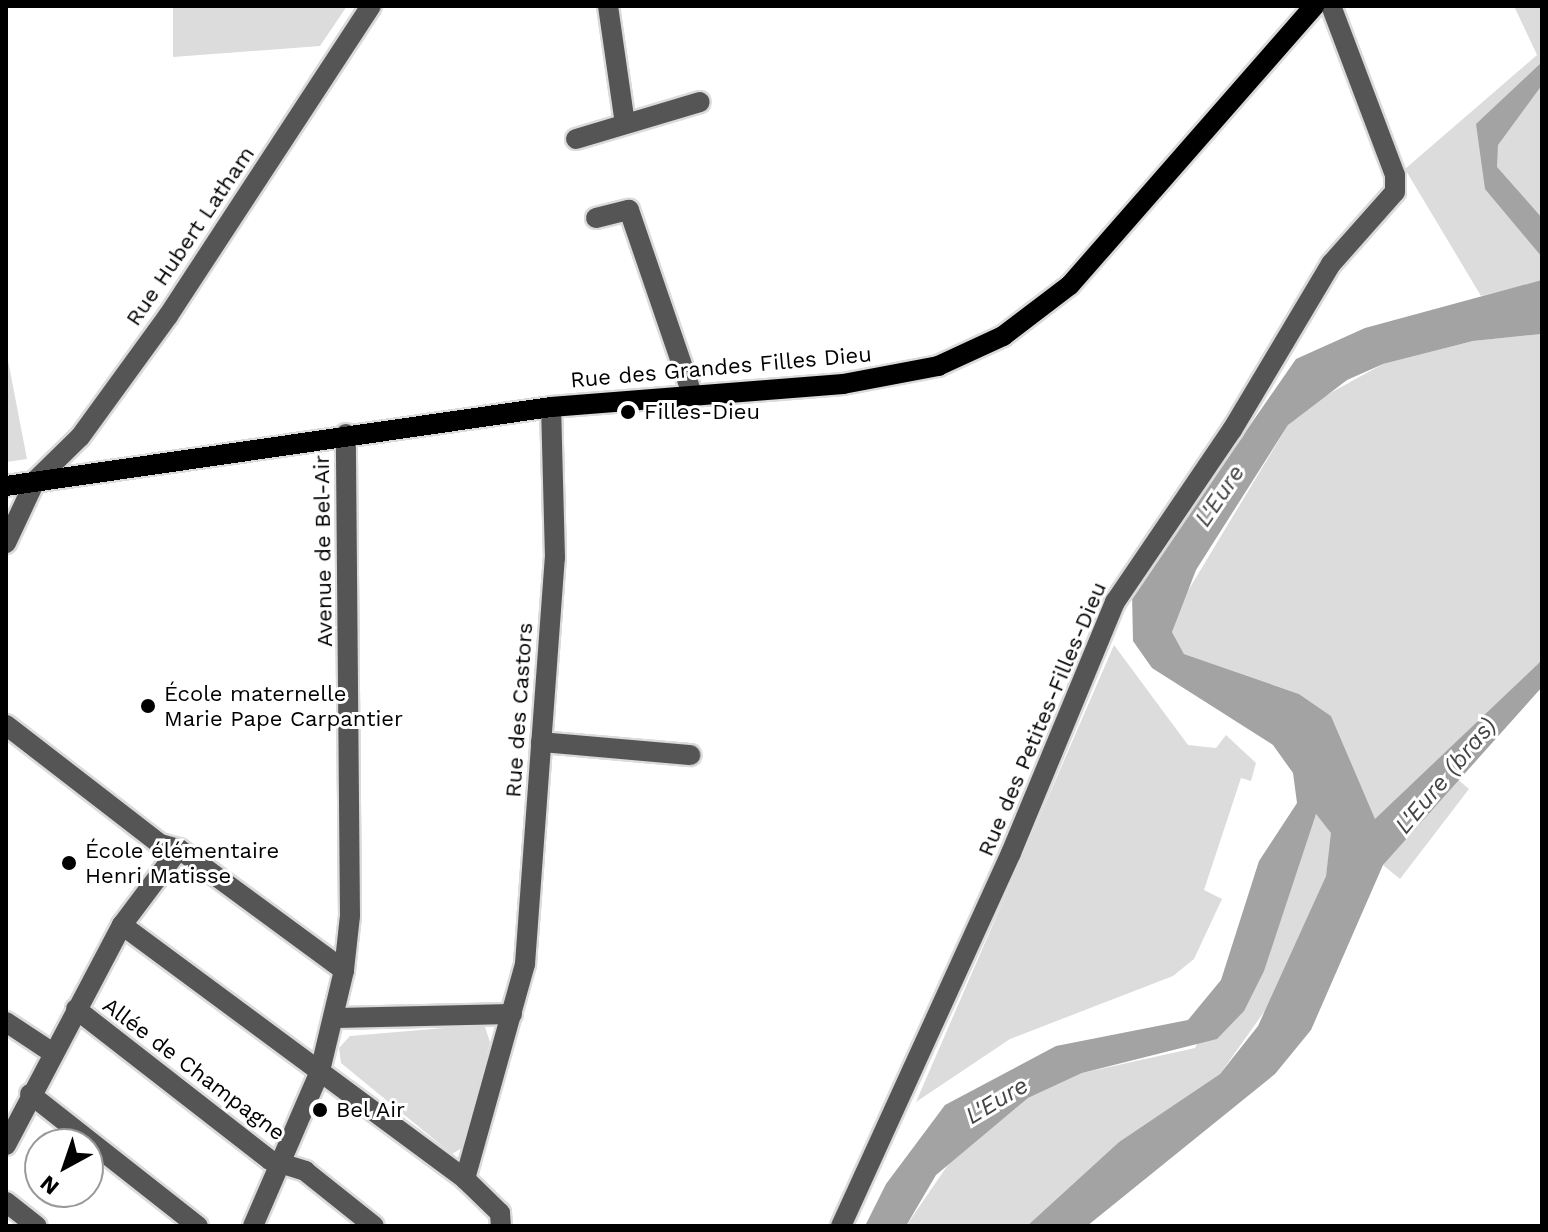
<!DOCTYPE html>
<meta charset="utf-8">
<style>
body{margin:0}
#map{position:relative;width:1548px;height:1232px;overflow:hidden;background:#fff;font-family:"Work Sans",sans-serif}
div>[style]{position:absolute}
.green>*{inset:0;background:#dcdcdc}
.water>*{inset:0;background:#a3a3a3}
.roads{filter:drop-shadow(2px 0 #dbdbdb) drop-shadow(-2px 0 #dbdbdb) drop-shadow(0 2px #dbdbdb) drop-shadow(0 -2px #dbdbdb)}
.minor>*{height:20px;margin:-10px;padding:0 10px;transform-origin:10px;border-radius:10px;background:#555}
.major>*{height:20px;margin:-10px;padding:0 10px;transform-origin:10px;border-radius:10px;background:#000}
.dots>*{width:22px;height:22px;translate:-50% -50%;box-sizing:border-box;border:4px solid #fff;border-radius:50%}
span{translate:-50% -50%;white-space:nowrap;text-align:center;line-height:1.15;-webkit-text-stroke:6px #fff;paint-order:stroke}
.street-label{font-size:22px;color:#000}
.poi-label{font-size:22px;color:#000}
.left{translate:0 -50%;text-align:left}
.water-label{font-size:24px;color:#444;font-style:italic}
.frame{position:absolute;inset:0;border:8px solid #000;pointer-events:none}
.north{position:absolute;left:24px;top:1128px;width:80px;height:80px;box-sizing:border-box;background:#fff;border:2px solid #999;border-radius:50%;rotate:220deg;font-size:22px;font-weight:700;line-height:32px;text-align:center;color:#000}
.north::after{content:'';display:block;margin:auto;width:28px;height:36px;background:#000;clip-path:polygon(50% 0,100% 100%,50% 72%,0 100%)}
</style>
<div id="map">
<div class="green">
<div style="clip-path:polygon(173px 6px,347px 6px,320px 46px,173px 57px)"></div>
<div style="clip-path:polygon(1514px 6px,1542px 6px,1542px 281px,1481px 296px,1405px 169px,1537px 55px)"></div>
<div style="clip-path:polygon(1542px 334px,1542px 660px,1375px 820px,1331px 716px,1299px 694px,1184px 654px,1172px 632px,1183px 599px,1288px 425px,1312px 403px,1383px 364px,1473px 341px)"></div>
<div style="clip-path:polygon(6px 350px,27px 459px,6px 462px)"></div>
<div style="clip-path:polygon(1114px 645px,1188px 745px,1216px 748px,1226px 735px,1256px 763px,1251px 781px,1241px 778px,1204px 890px,1222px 899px,1194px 959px,1173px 976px,1010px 1039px,916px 1102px)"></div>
<div style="clip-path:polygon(1456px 778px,1469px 789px,1400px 879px,1383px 865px)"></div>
<div style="clip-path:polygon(1316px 814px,1332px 833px,1326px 876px,1269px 1005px,1220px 1074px,1119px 1142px,1027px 1226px,906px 1226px,952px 1159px,1028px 1098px,1082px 1073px,1195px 1048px)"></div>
<div style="clip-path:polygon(468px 1026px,485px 1027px,490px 1042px,465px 1146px,452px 1154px,341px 1063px,339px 1048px,350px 1036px)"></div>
</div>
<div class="water">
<div style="clip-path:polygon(1542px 62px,1542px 85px,1498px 145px,1497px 167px,1542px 218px,1542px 257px,1485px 189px,1476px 124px)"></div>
<div style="clip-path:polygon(1542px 280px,1542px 334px,1473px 341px,1383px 364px,1347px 380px,1288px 425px,1196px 570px,1172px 632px,1184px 654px,1299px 694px,1331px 716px,1375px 819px,1542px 660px,1542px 687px,1383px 865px,1311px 1030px,1275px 1074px,1087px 1226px,1027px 1226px,1119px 1142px,1220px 1074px,1258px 1026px,1326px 876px,1331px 833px,1316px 814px,1264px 971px,1244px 1011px,1217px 1039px,1082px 1073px,1028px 1098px,936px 1175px,906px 1226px,865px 1226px,886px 1184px,945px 1105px,1056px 1046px,1188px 1020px,1221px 980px,1259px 861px,1297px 803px,1293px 773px,1273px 745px,1152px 668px,1133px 641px,1132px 593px,1230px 444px,1235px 447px,1296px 359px,1365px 328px)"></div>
</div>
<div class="roads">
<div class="minor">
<div style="left:608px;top:6px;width:119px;rotate:81.8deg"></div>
<div style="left:576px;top:139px;width:129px;rotate:-16.6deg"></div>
<div style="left:596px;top:218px;width:34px;rotate:-14deg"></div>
<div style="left:629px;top:210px;width:194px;rotate:71.1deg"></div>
<div style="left:6px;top:543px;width:68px;rotate:-64.9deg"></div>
<div style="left:35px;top:481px;width:63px;rotate:-44.4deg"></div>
<div style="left:80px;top:437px;width:150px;rotate:-54deg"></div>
<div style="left:168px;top:316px;width:371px;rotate:-56.8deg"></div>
<div style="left:6px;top:725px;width:195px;rotate:37.7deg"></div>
<div style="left:160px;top:844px;width:20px;rotate:15deg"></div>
<div style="left:179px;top:849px;width:205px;rotate:36.3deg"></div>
<div style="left:541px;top:742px;width:150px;rotate:5deg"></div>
<div style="left:122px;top:925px;width:427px;rotate:36.5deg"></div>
<div style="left:465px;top:1179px;width:49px;rotate:44.2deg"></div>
<div style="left:500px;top:1213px;width:13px;rotate:86deg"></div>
<div style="left:76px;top:1009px;width:246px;rotate:37.9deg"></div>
<div style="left:270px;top:1160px;width:37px;rotate:17deg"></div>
<div style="left:305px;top:1171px;width:88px;rotate:38.6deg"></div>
<div style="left:336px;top:1018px;width:176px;rotate:-1.3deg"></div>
<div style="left:6px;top:1022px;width:56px;rotate:33.4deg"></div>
<div style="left:30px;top:1094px;width:214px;rotate:38.2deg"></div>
<div style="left:6px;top:1145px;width:249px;rotate:-62.2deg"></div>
<div style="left:122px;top:925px;width:95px;rotate:-53.1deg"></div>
<div style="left:465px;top:1179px;width:223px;rotate:-74.4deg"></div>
<div style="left:525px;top:964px;width:407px;rotate:-85.8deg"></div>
<div style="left:555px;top:558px;width:151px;rotate:-91.5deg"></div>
<div style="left:6px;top:1202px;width:39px;rotate:38deg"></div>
<div style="left:253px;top:1226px;width:169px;rotate:-66.6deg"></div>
<div style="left:320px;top:1071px;width:104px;rotate:-76.6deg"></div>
<div style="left:344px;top:970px;width:54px;rotate:-83.7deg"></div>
<div style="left:350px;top:916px;width:482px;rotate:-90.5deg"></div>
<div style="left:841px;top:1226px;width:410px;rotate:-65.5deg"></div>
<div style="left:1011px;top:853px;width:272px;rotate:-67.5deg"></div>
<div style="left:1115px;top:602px;width:208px;rotate:-55.8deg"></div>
<div style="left:1232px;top:430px;width:193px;rotate:-59.2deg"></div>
<div style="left:1331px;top:264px;width:96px;rotate:-48.4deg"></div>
<div style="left:1395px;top:192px;width:17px;rotate:-90deg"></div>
<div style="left:1395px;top:175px;width:181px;rotate:-110.7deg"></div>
</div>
<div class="major">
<div style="left:6px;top:486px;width:551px;rotate:-8.25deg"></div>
<div style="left:551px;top:407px;width:293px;rotate:-4.5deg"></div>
<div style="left:843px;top:384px;width:97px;rotate:-10.7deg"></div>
<div style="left:938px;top:366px;width:72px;rotate:-24.8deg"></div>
<div style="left:1003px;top:336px;width:84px;rotate:-37.3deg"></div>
<div style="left:1070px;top:285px;width:371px;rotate:-48.8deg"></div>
</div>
</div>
<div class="dots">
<div style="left:628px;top:412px;background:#000"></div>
<div style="left:148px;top:706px;background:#000"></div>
<div style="left:69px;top:863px;background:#000"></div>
<div style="left:320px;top:1110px;background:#000"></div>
</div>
<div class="street-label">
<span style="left:190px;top:236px;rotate:-56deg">Rue Hubert Latham</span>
<span style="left:721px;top:367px;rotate:-5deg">Rue des Grandes Filles Dieu</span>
<span style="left:323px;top:551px;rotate:-91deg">Avenue de Bel-Air</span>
<span style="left:519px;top:710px;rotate:-86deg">Rue des Castors</span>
<span style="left:1042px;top:719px;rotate:-67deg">Rue des Petites-Filles-Dieu</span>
<span style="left:194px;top:1069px;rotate:37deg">Allée de Champagne</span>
</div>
<div class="poi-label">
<span class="left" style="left:644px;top:412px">Filles-Dieu</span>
<span class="left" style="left:164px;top:706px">École maternelle<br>Marie Pape Carpantier</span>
<span class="left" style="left:85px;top:863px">École élémentaire<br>Henri Matisse</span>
<span class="left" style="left:336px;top:1110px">Bel Air</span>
</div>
<div class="water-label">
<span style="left:1220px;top:496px;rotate:-56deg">L'Eure</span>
<span style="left:1446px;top:776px;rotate:-50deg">L'Eure (bras)</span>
<span style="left:997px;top:1101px;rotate:-31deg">L'Eure</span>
</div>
<div class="frame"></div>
<div class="north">N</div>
</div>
